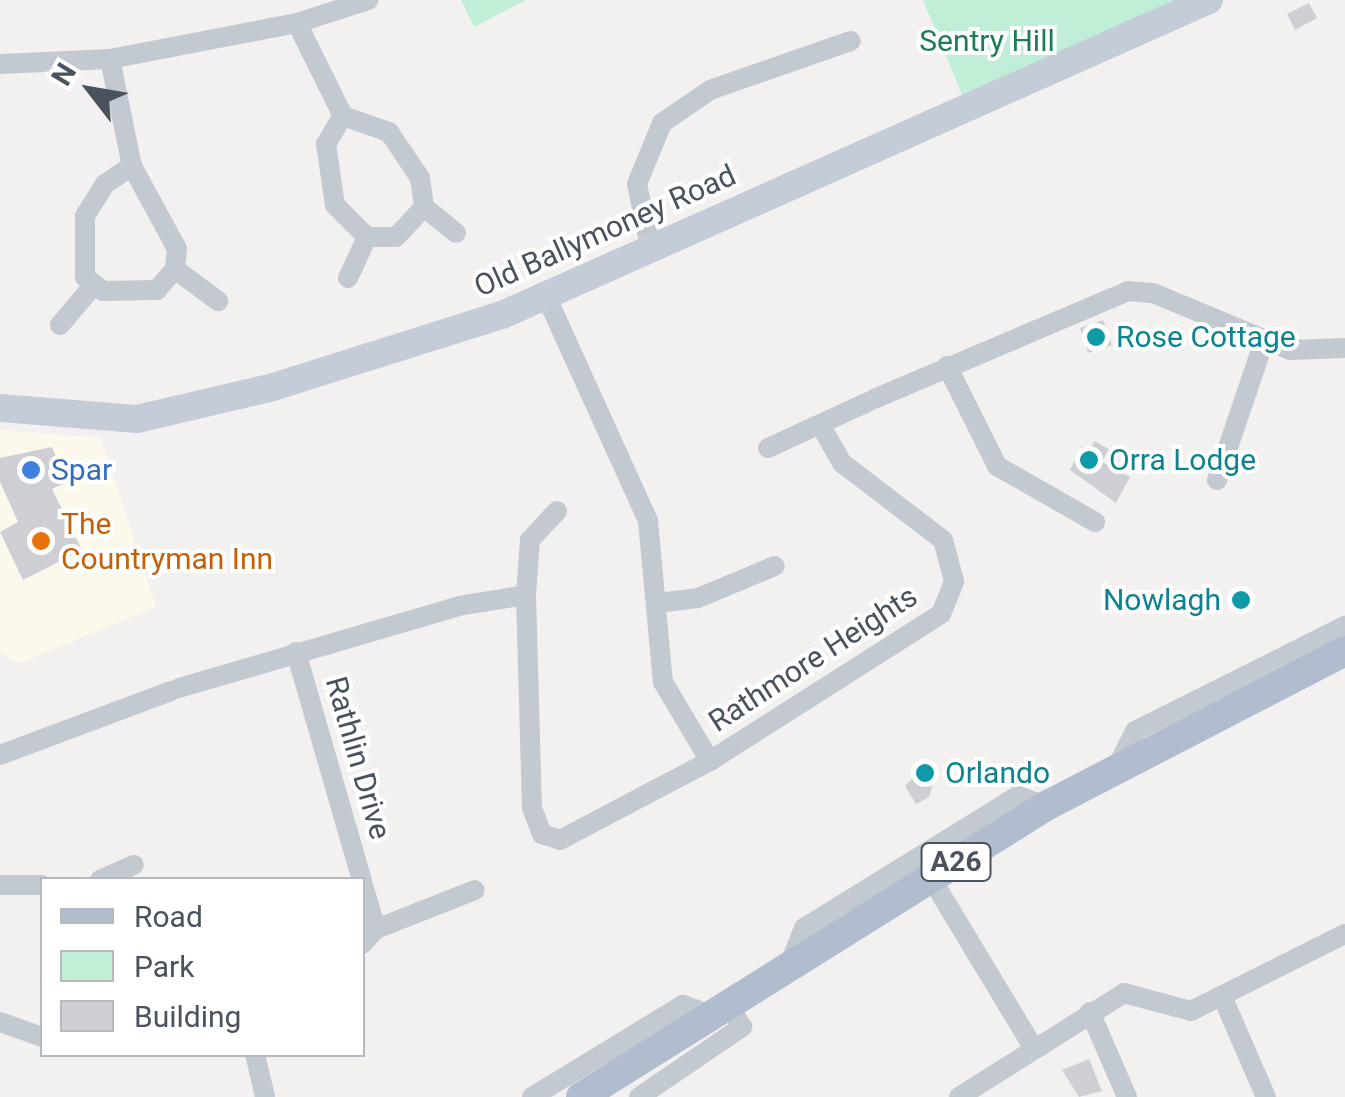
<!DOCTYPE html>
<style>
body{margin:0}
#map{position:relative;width:1345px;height:1097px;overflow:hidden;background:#f3f1f0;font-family:Roboto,sans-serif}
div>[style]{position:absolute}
.commercial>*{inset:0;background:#fcf8eb}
.green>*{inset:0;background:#c1eed7}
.building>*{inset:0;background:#cecfd5}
.street>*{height:20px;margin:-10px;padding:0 10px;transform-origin:10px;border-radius:10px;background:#c2c9d1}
.secondary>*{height:28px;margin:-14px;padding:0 14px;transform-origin:14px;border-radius:14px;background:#c4ccd8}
.primary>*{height:30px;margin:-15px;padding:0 15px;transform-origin:15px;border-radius:15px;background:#b1bdce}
.dots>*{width:28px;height:28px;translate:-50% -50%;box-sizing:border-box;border:5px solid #fff;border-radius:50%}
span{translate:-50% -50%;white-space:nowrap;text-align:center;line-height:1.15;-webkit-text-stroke:8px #fff;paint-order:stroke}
.shield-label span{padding:2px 8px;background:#fff;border:2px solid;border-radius:8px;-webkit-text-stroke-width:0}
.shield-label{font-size:28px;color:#49525d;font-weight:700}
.park-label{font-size:30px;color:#1b7d55}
.street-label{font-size:30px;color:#49525d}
.culture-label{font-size:30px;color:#0d838f}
.left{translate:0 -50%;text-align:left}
.right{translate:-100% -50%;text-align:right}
.shop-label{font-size:30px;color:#366cbe}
.food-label{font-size:30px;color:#c56008}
.legend{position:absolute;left:40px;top:877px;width:325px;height:180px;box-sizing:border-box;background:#fff;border:2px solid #b6babe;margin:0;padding:12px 18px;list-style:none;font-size:30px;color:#49525d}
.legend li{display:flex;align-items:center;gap:20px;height:50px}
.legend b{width:50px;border:2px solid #b6babe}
.north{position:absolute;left:40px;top:40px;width:100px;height:100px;-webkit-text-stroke:8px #fff;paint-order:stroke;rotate:301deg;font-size:28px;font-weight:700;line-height:40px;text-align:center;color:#49525d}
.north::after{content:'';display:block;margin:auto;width:35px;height:45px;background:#49525d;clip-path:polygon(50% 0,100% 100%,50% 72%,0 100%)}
</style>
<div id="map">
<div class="commercial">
<div style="clip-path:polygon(0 430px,101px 438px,156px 607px,20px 663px,0 653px)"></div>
</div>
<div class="green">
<div style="clip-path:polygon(461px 0,526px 0,474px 27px)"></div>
<div style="clip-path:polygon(923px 0,1194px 0,963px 97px)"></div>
</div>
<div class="building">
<div style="clip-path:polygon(1309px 3px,1317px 18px,1295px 30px,1287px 14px)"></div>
<div style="clip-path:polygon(1103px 320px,1112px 345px,1088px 353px,1080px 328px)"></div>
<div style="clip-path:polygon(1094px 441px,1109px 449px,1102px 462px,1130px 477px,1116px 503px,1070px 470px,1082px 446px,1090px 450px)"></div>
<div style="clip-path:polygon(52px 447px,67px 482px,52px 489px,82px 550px,23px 580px,0 532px,18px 522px,0 482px,0 458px)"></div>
<div style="clip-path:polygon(927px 763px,935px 776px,929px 797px,916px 804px,905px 786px)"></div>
<div style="clip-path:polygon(1089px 1059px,1102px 1091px,1079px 1097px,1062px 1070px)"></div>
</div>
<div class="street">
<div style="left:297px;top:23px;width:104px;rotate:63.7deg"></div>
<div style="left:110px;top:59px;width:109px;rotate:78.4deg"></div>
<div style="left:132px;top:166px;width:94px;rotate:61.5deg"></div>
<div style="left:177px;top:249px;width:20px;rotate:96deg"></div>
<div style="left:175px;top:269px;width:28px;rotate:131deg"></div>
<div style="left:157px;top:290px;width:54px;rotate:178.9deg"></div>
<div style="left:103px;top:291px;width:23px;rotate:-142deg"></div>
<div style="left:85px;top:277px;width:61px;rotate:-90deg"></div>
<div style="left:85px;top:216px;width:38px;rotate:-58deg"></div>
<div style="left:105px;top:184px;width:32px;rotate:-34deg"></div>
<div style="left:0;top:64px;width:110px;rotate:-2.6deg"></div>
<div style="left:110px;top:59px;width:190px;rotate:-10.9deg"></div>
<div style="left:297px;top:23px;width:75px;rotate:-17.9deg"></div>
<div style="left:343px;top:116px;width:49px;rotate:19.2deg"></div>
<div style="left:389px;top:132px;width:55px;rotate:56deg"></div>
<div style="left:420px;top:178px;width:29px;rotate:82deg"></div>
<div style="left:424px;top:207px;width:41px;rotate:133deg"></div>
<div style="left:396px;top:237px;width:29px;rotate:180deg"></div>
<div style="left:367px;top:237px;width:45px;rotate:-135deg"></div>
<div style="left:335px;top:205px;width:62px;rotate:-98.4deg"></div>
<div style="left:326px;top:144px;width:33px;rotate:-59deg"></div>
<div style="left:424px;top:207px;width:41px;rotate:39.1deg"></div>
<div style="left:651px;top:251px;width:68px;rotate:-101.8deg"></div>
<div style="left:637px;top:184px;width:66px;rotate:-67.7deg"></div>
<div style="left:662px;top:123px;width:58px;rotate:-34.5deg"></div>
<div style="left:710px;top:90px;width:149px;rotate:-19.2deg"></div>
<div style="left:175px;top:269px;width:54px;rotate:36.7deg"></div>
<div style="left:348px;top:278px;width:45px;rotate:-65.1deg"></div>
<div style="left:547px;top:298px;width:245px;rotate:65.6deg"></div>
<div style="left:648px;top:521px;width:162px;rotate:84.7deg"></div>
<div style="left:663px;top:682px;width:92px;rotate:59.3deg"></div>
<div style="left:60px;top:325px;width:50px;rotate:-49.9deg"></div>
<div style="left:947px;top:366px;width:112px;rotate:63.4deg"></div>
<div style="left:997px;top:466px;width:113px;rotate:29.7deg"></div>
<div style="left:874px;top:399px;width:276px;rotate:-23deg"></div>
<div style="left:1128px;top:291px;width:25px;rotate:5deg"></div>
<div style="left:1153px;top:293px;width:148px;rotate:22.6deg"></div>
<div style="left:1290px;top:350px;width:55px;rotate:-2.1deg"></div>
<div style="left:768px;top:448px;width:110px;rotate:-24.7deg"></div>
<div style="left:1217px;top:480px;width:147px;rotate:-71.3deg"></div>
<div style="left:557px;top:511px;width:40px;rotate:133deg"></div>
<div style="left:530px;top:540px;width:55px;rotate:94.2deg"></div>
<div style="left:526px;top:595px;width:213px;rotate:88.4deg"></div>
<div style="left:532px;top:808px;width:28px;rotate:69deg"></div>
<div style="left:542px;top:834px;width:19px;rotate:18deg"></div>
<div style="left:560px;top:840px;width:170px;rotate:-27.8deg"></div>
<div style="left:710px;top:761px;width:274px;rotate:-32.5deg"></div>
<div style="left:941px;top:614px;width:35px;rotate:-68deg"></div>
<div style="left:954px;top:581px;width:42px;rotate:-105deg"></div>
<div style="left:943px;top:540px;width:127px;rotate:-142.7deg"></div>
<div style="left:842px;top:463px;width:43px;rotate:-119.6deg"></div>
<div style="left:658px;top:603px;width:40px;rotate:-7.1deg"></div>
<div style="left:698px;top:598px;width:83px;rotate:-22.6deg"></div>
<div style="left:464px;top:605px;width:63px;rotate:-9.2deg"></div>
<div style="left:296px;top:652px;width:237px;rotate:73.9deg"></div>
<div style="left:179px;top:688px;width:293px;rotate:-16.3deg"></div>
<div style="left:0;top:755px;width:183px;rotate:-20.5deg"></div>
<div style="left:1117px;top:767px;width:40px;rotate:-63.4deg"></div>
<div style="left:1135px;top:731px;width:235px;rotate:-26.6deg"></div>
<div style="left:931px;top:878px;width:197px;rotate:58.9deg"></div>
<div style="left:100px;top:880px;width:37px;rotate:-24deg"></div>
<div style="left:362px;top:882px;width:49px;rotate:73.4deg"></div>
<div style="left:0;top:885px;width:42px"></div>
<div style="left:362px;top:944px;width:21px;rotate:-47deg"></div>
<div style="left:376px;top:929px;width:106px;rotate:-21.5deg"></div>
<div style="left:789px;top:966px;width:41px;rotate:-68.5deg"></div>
<div style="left:804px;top:928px;width:251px;rotate:-31.7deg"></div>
<div style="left:1018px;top:796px;width:30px;rotate:20deg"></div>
<div style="left:1222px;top:996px;width:110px;rotate:66.5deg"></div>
<div style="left:1090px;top:1012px;width:93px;rotate:66.5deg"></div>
<div style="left:0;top:1022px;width:45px;rotate:19.7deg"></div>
<div style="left:255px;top:1054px;width:44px;rotate:76.9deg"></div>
<div style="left:532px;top:1097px;width:177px;rotate:-31.4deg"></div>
<div style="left:683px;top:1005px;width:31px;rotate:19deg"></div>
<div style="left:639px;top:1097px;width:125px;rotate:-34.2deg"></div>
<div style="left:742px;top:1027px;width:26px;rotate:-122deg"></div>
<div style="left:959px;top:1097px;width:195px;rotate:-32.2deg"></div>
<div style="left:1124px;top:993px;width:69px;rotate:15deg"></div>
<div style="left:1191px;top:1011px;width:172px;rotate:-26.6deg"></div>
</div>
<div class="secondary">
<div style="left:0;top:408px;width:137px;rotate:4.6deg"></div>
<div style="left:137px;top:419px;width:140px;rotate:-13.2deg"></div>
<div style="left:273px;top:387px;width:240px;rotate:-17.5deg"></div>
<div style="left:502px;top:315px;width:774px;rotate:-24.02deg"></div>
</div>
<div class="primary">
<div style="left:581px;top:1097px;width:549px;rotate:-32.04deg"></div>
<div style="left:1046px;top:806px;width:337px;rotate:-27.4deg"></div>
</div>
<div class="dots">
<div style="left:1096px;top:337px;background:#0f9aa8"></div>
<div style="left:1089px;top:460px;background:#0f9aa8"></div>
<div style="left:31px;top:470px;background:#3f7fe0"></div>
<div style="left:41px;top:541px;background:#e8710a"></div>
<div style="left:1241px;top:600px;background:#0f9aa8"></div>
<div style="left:925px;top:773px;background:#0f9aa8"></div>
</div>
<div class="shield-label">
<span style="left:956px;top:862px">A26</span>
</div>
<div class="park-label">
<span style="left:987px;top:41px">Sentry Hill</span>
</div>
<div class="street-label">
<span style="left:605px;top:231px;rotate:-24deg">Old Ballymoney Road</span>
<span style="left:813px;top:659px;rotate:-33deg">Rathmore Heights</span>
<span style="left:358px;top:758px;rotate:74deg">Rathlin Drive</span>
</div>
<div class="culture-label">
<span class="left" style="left:1116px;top:337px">Rose Cottage</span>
<span class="left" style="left:1109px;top:460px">Orra Lodge</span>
<span class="right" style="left:1221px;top:600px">Nowlagh</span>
<span class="left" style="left:945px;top:773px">Orlando</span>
</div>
<div class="shop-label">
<span class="left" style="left:51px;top:470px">Spar</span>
</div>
<div class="food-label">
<span class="left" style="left:61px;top:541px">The<br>Countryman Inn</span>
</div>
<ul class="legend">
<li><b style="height:12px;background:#b1bdce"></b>Road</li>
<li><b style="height:28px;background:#c1eed7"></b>Park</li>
<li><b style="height:28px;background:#cecfd5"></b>Building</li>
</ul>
<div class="north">N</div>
</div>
